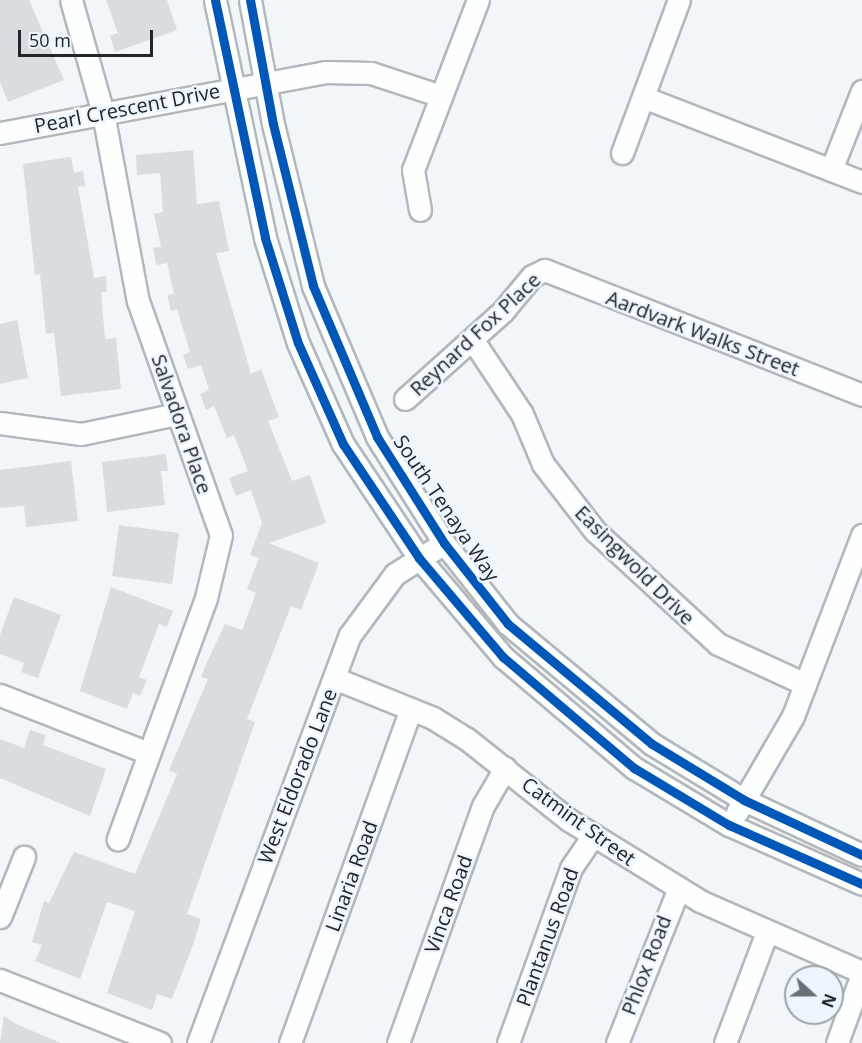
<!DOCTYPE html>
<style>
body{margin:0}
#map{position:relative;width:862px;height:1043px;overflow:hidden;background:#f1f6fb;font-family:"Open Sans",sans-serif}
div>[style]{position:absolute}
.building>*{inset:0;background:#d9dce1}
.roads{filter:drop-shadow(2px 0 #b3b7bc) drop-shadow(-2px 0 #b3b7bc) drop-shadow(0 2px #b3b7bc) drop-shadow(0 -2px #b3b7bc)}
.minor>*{height:21px;margin:-10.5px;padding:0 10.5px;transform-origin:10.5px;border-radius:10.5px;background:#fdfefe}
.cycleway>*{height:9px;margin:-4.5px;padding:0 4.5px;transform-origin:4.5px;border-radius:4.5px;background:#0057b8}
span{translate:-50% -50%;white-space:nowrap;text-align:center;line-height:1.15;-webkit-text-stroke:5px #edf6ff;paint-order:stroke}
.street-label{font-size:20px;color:#22262a}
.north{position:absolute;left:784px;top:965px;width:60px;height:60px;box-sizing:border-box;background:#edf6ff;border:2px solid #9ca3aa;border-radius:50%;rotate:111deg;font-size:16px;font-weight:700;line-height:24px;text-align:center;color:#22262a}
.north::after{content:'';display:block;margin:auto;width:21px;height:27px;background:#6a6f73;clip-path:polygon(50% 0,100% 100%,50% 72%,0 100%)}
.scale{position:absolute;left:18px;top:30px;width:135px;height:27px;box-sizing:border-box;border:3px solid #22262a;border-top:0;padding-left:8px;font-size:18px;line-height:21px;white-space:nowrap;color:#22262a;-webkit-text-stroke:4px #edf6ff;paint-order:stroke}
</style>
<div id="map">
<div class="building">
<div style="clip-path:polygon(0 0,29px 0,64px 80px,8px 102px,0 82px)"></div>
<div style="clip-path:polygon(106px 0,167px 0,177px 30px,115px 52px,110px 36px,118px 33px)"></div>
<div style="clip-path:polygon(193px 150px,197px 204px,219px 201px,229px 251px,216px 253px,251px 374px,261px 369px,279px 417px,268px 421px,292px 481px,310px 475px,326px 523px,269px 543px,319px 563px,301px 610px,291px 606px,247px 719px,255px 722px,187px 914px,201px 919px,193px 945px,172px 999px,157px 994px,152px 1010px,107px 993px,135px 911px,107px 902px,80px 979px,35px 961px,42px 945px,32px 942px,44px 901px,49px 903px,74px 852px,135px 874px,177px 774px,169px 770px,208px 679px,201px 677px,207px 662px,225px 624px,242px 630px,256px 593px,247px 589px,259px 558px,250px 555px,262px 523px,251px 490px,236px 496px,229px 478px,248px 471px,234px 435px,227px 438px,214px 406px,206px 410px,200px 394px,209px 390px,201px 365px,188px 369px,183px 355px,190px 352px,177px 309px,171px 311px,167px 295px,174px 294px,167px 263px,156px 265px,153px 248px,161px 247px,154px 214px,163px 212px,160px 173px,137px 175px,136px 155px)"></div>
<div style="clip-path:polygon(71px 157px,74px 173px,83px 171px,85px 186px,78px 187px,94px 278px,106px 276px,107px 292px,101px 292px,105px 339px,116px 338px,121px 389px,61px 396px,54px 333px,46px 334px,40px 274px,35px 275px,23px 164px)"></div>
<div style="clip-path:polygon(17px 320px,28px 378px,0 384px,0 324px)"></div>
<div style="clip-path:polygon(166px 454px,168px 471px,161px 471px,165px 505px,107px 512px,102px 462px)"></div>
<div style="clip-path:polygon(71px 461px,78px 521px,26px 527px,24px 506px,0 508px,0 470px)"></div>
<div style="clip-path:polygon(119px 525px,179px 533px,172px 584px,112px 576px)"></div>
<div style="clip-path:polygon(111px 587px,173px 611px,167px 627px,159px 624px,139px 677px,147px 680px,140px 696px,133px 693px,127px 709px,80px 691px)"></div>
<div style="clip-path:polygon(14px 597px,61px 615px,38px 678px,21px 672px,24px 663px,0 654px,0 635px)"></div>
<div style="clip-path:polygon(30px 730px,46px 735px,43px 745px,106px 769px,90px 816px,0 778px,0 739px,24px 748px)"></div>
<div style="clip-path:polygon(4px 1016px,16px 1024px,61px 1043px,0 1043px)"></div>
</div>
<div class="roads">
<div class="minor">
<div style="left:71px;top:0;width:117px;rotate:74.2deg"></div>
<div style="left:103px;top:113px;width:191px;rotate:79.5deg"></div>
<div style="left:138px;top:301px;width:248px;rotate:70.5deg"></div>
<div style="left:221px;top:535px;width:65px;rotate:103.4deg"></div>
<div style="left:206px;top:598px;width:257px;rotate:110.1deg"></div>
<div style="left:215px;top:0;width:243px;rotate:78.1deg"></div>
<div style="left:265px;top:238px;width:110px;rotate:72.6deg"></div>
<div style="left:298px;top:343px;width:111px;rotate:66deg"></div>
<div style="left:343px;top:444px;width:137px;rotate:56.3deg"></div>
<div style="left:419px;top:558px;width:130px;rotate:49.7deg"></div>
<div style="left:503px;top:657px;width:172px;rotate:40.3deg"></div>
<div style="left:634px;top:768px;width:111px;rotate:31deg"></div>
<div style="left:729px;top:825px;width:145px;rotate:23.9deg"></div>
<div style="left:250px;top:0;width:126px;rotate:79.5deg"></div>
<div style="left:273px;top:124px;width:167px;rotate:76.1deg"></div>
<div style="left:313px;top:286px;width:164px;rotate:67deg"></div>
<div style="left:377px;top:437px;width:125px;rotate:57.7deg"></div>
<div style="left:444px;top:543px;width:103px;rotate:51.7deg"></div>
<div style="left:508px;top:624px;width:187px;rotate:39.8deg"></div>
<div style="left:652px;top:744px;width:108px;rotate:31.3deg"></div>
<div style="left:744px;top:800px;width:130px;rotate:25deg"></div>
<div style="left:643px;top:97px;width:235px;rotate:21.2deg"></div>
<div style="left:0;top:133px;width:331px;rotate:-10.6deg"></div>
<div style="left:325px;top:72px;width:46px;rotate:1.2deg"></div>
<div style="left:371px;top:73px;width:74px;rotate:18.2deg"></div>
<div style="left:622px;top:153px;width:163px;rotate:-69.6deg"></div>
<div style="left:831px;top:170px;width:85px;rotate:-68.6deg"></div>
<div style="left:420px;top:210px;width:41px;rotate:-99.9deg"></div>
<div style="left:413px;top:170px;width:182px;rotate:-69.1deg"></div>
<div style="left:472px;top:339px;width:90px;rotate:56.3deg"></div>
<div style="left:522px;top:414px;width:54px;rotate:67.2deg"></div>
<div style="left:543px;top:464px;width:85px;rotate:52.2deg"></div>
<div style="left:595px;top:531px;width:167px;rotate:42.6deg"></div>
<div style="left:718px;top:644px;width:96px;rotate:24.7deg"></div>
<div style="left:405px;top:399px;width:132px;rotate:-41.9deg"></div>
<div style="left:503px;top:311px;width:45px;rotate:-50.4deg"></div>
<div style="left:532px;top:276px;width:14px;rotate:-25deg"></div>
<div style="left:545px;top:270px;width:341px;rotate:21.5deg"></div>
<div style="left:0;top:423px;width:82px;rotate:7.7deg"></div>
<div style="left:81px;top:434px;width:98px;rotate:-11.8deg"></div>
<div style="left:334px;top:678px;width:107px;rotate:22deg"></div>
<div style="left:433px;top:718px;width:40px;rotate:32deg"></div>
<div style="left:467px;top:739px;width:130px;rotate:38.5deg"></div>
<div style="left:569px;top:820px;width:154px;rotate:31.7deg"></div>
<div style="left:700px;top:901px;width:177px;rotate:23.7deg"></div>
<div style="left:0;top:695px;width:160px;rotate:21.3deg"></div>
<div style="left:737px;top:812px;width:111px;rotate:-59.7deg"></div>
<div style="left:793px;top:716px;width:194px;rotate:-69.1deg"></div>
<div style="left:0;top:917px;width:65px;rotate:-68.2deg"></div>
<div style="left:0;top:980px;width:172px;rotate:21.5deg"></div>
<div style="left:198px;top:1043px;width:435px;rotate:-69.6deg"></div>
<div style="left:350px;top:635px;width:76px;rotate:-53.6deg"></div>
<div style="left:395px;top:574px;width:58px;rotate:-32.3deg"></div>
<div style="left:290px;top:1043px;width:355px;rotate:-70.1deg"></div>
<div style="left:398px;top:1043px;width:252px;rotate:-70.3deg"></div>
<div style="left:483px;top:806px;width:44px;rotate:-59.9deg"></div>
<div style="left:508px;top:1043px;width:186px;rotate:-70.2deg"></div>
<div style="left:571px;top:868px;width:40px;rotate:-56deg"></div>
<div style="left:617px;top:1043px;width:167px;rotate:-68.2deg"></div>
<div style="left:725px;top:1043px;width:119px;rotate:-69.3deg"></div>
<div style="left:837px;top:1043px;width:73px;rotate:-70.1deg"></div>
</div>
</div>
<div class="cycleway">
<div style="left:215px;top:0;width:243px;rotate:78.1deg"></div>
<div style="left:265px;top:238px;width:110px;rotate:72.6deg"></div>
<div style="left:298px;top:343px;width:111px;rotate:66deg"></div>
<div style="left:343px;top:444px;width:137px;rotate:56.3deg"></div>
<div style="left:419px;top:558px;width:130px;rotate:49.7deg"></div>
<div style="left:503px;top:657px;width:172px;rotate:40.3deg"></div>
<div style="left:634px;top:768px;width:111px;rotate:31deg"></div>
<div style="left:729px;top:825px;width:145px;rotate:23.9deg"></div>
<div style="left:250px;top:0;width:126px;rotate:79.5deg"></div>
<div style="left:273px;top:124px;width:167px;rotate:76.1deg"></div>
<div style="left:313px;top:286px;width:164px;rotate:67deg"></div>
<div style="left:377px;top:437px;width:125px;rotate:57.7deg"></div>
<div style="left:444px;top:543px;width:103px;rotate:51.7deg"></div>
<div style="left:508px;top:624px;width:187px;rotate:39.8deg"></div>
<div style="left:652px;top:744px;width:108px;rotate:31.3deg"></div>
<div style="left:744px;top:800px;width:130px;rotate:25deg"></div>
</div>
<div class="street-label">
<span style="left:127px;top:108px;rotate:-11deg">Pearl Crescent Drive</span>
<span style="left:703px;top:333px;rotate:21deg">Aardvark Walks Street</span>
<span style="left:475px;top:334px;rotate:-43deg">Reynard Fox Place</span>
<span style="left:182px;top:424px;rotate:71deg">Salvadora Place</span>
<span style="left:447px;top:508px;rotate:56deg">South Tenaya Way</span>
<span style="left:635px;top:565px;rotate:45deg">Easingwold Drive</span>
<span style="left:297px;top:776px;rotate:-69deg">West Eldorado Lane</span>
<span style="left:579px;top:821px;rotate:36deg">Catmint Street</span>
<span style="left:351px;top:876px;rotate:-70deg">Linaria Road</span>
<span style="left:448px;top:904px;rotate:-70deg">Vinca Road</span>
<span style="left:547px;top:937px;rotate:-70deg">Plantanus Road</span>
<span style="left:646px;top:965px;rotate:-69deg">Phlox Road</span>
</div>
<div class="north">N</div>
<div class="scale">50 m</div>
</div>
